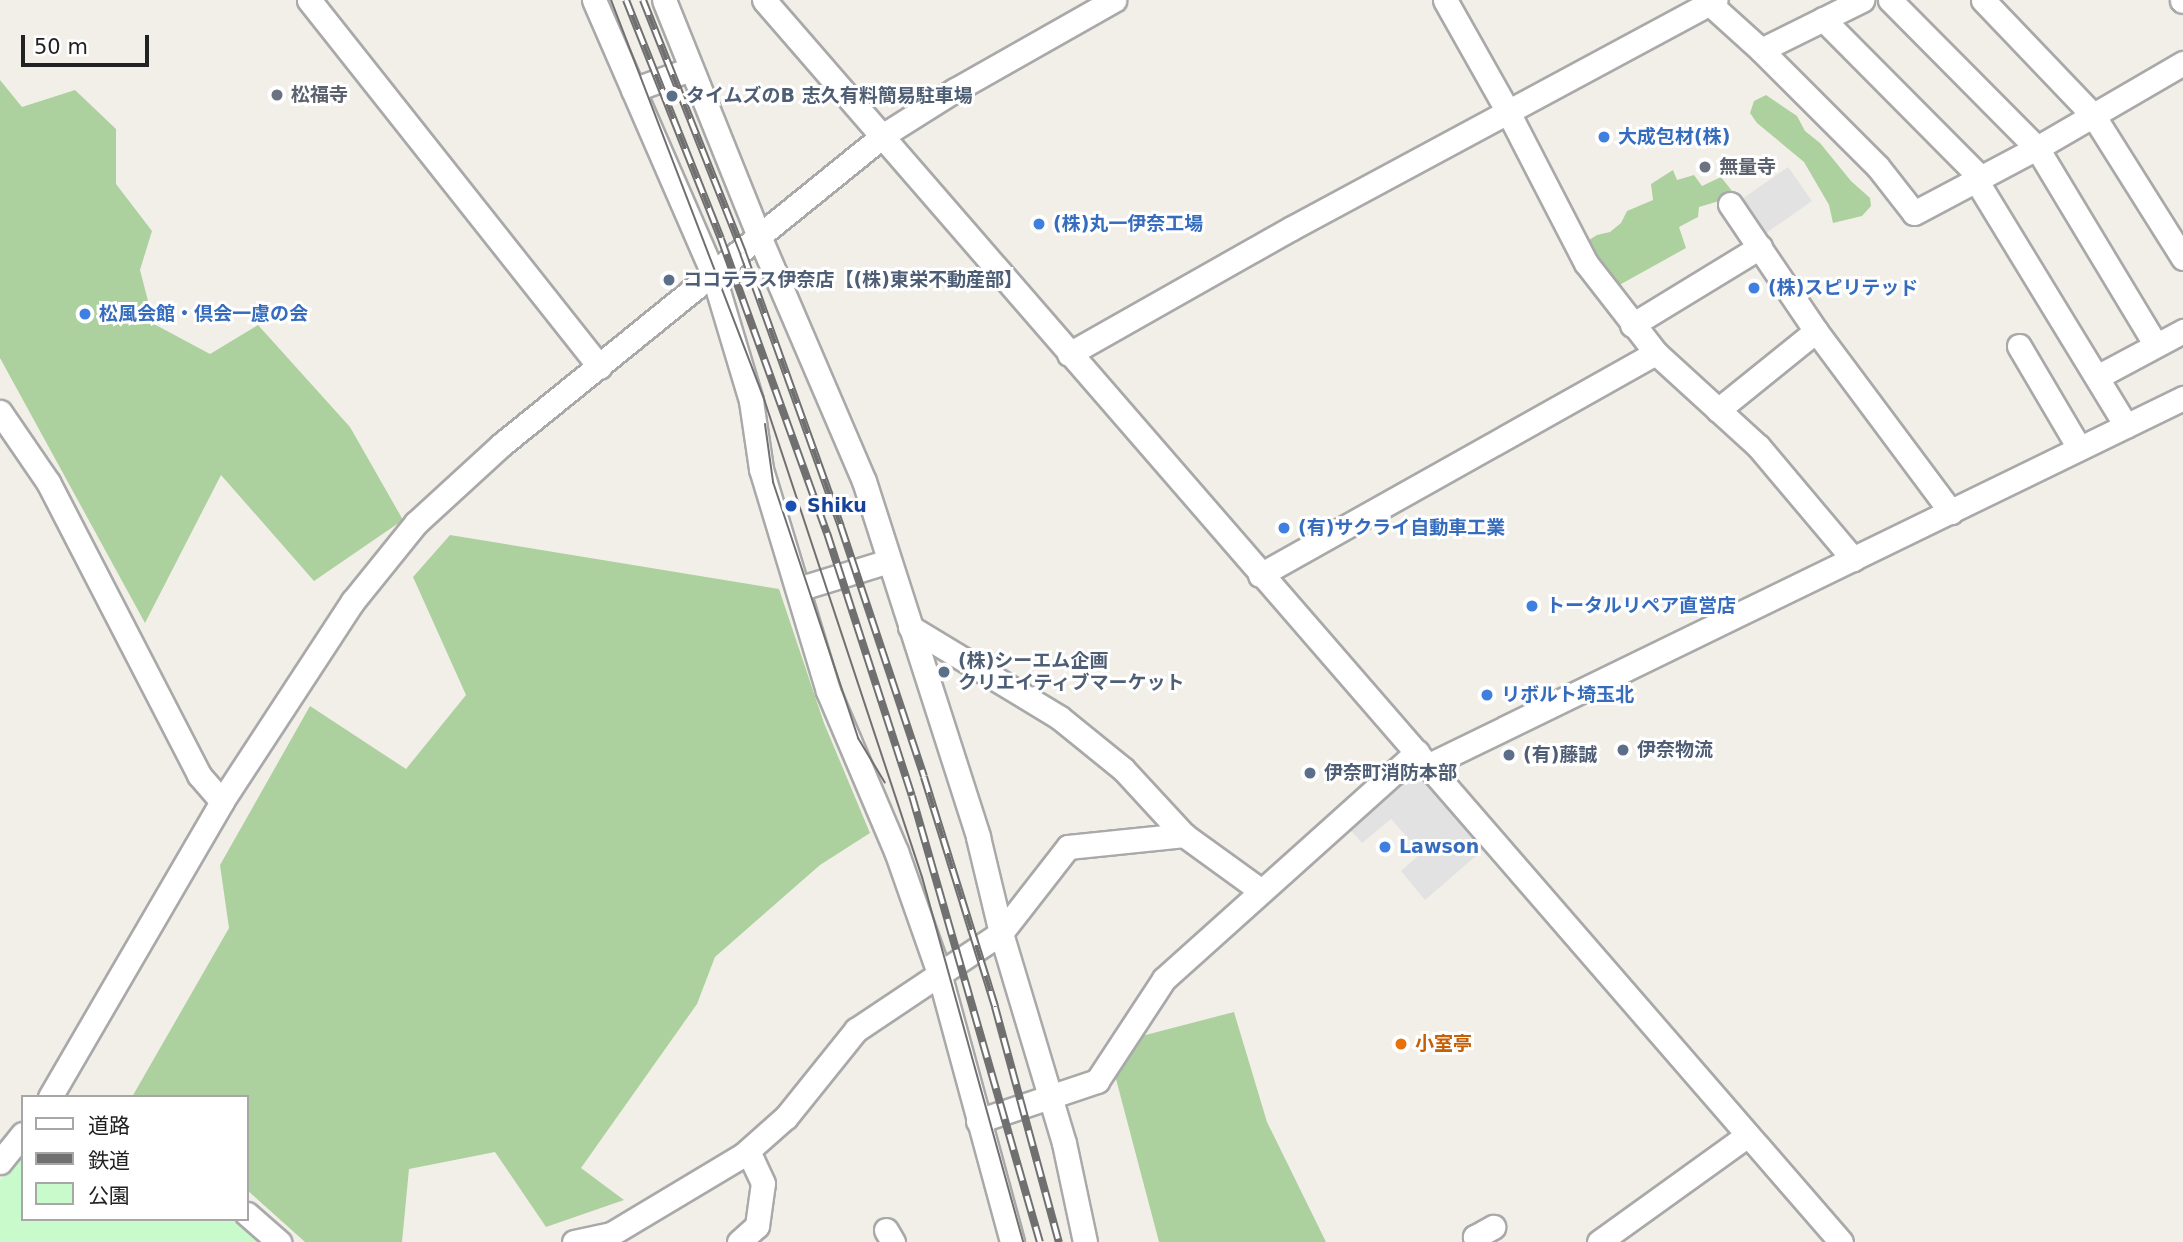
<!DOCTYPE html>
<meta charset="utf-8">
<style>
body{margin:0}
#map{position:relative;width:2183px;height:1242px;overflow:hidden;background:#f2efe9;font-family:"DejaVu Sans","Noto Sans JP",sans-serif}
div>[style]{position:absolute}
.forest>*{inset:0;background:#add19e}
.park>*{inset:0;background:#c8facc}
.parking>*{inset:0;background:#e2e2e2}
.roads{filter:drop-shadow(2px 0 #a9a9a9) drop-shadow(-2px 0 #a9a9a9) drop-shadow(0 2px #a9a9a9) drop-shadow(0 -2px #a9a9a9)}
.minor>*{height:23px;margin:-11.5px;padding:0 11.5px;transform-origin:11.5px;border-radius:11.5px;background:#fff}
.tram>*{height:2px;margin:-1px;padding:0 1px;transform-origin:1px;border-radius:1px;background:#707070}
.rail>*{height:8px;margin-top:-4px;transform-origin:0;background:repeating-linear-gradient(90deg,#fff 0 16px,#707070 0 32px);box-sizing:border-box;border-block:2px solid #707070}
.dots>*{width:19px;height:19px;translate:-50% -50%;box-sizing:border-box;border:4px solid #fff;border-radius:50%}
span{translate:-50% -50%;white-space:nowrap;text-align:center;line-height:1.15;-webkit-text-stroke:6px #fff;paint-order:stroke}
.worship-label{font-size:19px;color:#5b616d;font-weight:700}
.left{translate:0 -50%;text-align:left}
.service-label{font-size:19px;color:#4e5e75;font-weight:700}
.shop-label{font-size:19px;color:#366cbe;font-weight:700}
.transit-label{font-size:19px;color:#164399;font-weight:700}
.food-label{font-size:19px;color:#c56008;font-weight:700}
.legend{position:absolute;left:21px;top:1095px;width:228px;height:126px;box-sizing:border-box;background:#fff;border:2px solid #a7a7a7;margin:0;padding:9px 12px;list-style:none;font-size:21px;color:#222}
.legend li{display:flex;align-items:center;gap:14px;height:35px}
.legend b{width:35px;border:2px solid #a7a7a7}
.scale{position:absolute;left:21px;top:35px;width:128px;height:32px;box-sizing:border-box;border:4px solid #222;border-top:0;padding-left:9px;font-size:21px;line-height:24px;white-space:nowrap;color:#222;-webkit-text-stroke:5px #fff;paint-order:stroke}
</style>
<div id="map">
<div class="forest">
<div style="clip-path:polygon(0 80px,22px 107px,75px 90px,116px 129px,116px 184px,152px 231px,140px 270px,154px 324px,210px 354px,258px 325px,350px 427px,403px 520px,314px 581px,221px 475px,145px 623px,0 358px)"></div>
<div style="clip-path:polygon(1766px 95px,1797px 116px,1805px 131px,1820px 143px,1851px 181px,1870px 198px,1871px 206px,1862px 216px,1833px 223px,1829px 205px,1804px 162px,1757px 123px,1750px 113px,1754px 101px)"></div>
<div style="clip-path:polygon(1673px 170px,1677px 180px,1694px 175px,1702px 186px,1721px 177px,1736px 196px,1699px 207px,1698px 217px,1679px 227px,1686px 248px,1614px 288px,1584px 243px,1597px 235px,1610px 232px,1621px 223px,1627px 211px,1653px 200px,1651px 184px)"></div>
<div style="clip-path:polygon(450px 535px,779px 589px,824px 723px,870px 833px,820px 865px,715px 957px,697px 1004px,581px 1168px,624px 1200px,546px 1227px,495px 1152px,409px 1169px,402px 1242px,305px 1242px,247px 1190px,247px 1097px,132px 1097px,229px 928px,220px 865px,310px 706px,406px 769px,466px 695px,413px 577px)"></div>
<div style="clip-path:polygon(1234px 1012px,1267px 1122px,1326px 1242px,1159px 1242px,1107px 1045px)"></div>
</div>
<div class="park">
<div style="clip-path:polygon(23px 1151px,23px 1219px,247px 1219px,274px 1242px,0 1242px,0 1180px)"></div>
</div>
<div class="parking">
<div style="clip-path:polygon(1788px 167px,1812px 201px,1759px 238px,1735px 204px)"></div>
<div style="clip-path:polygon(1408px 770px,1417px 770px,1485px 848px,1425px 900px,1401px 871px,1421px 853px,1391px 819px,1362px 843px,1345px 824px)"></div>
</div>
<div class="roads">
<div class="minor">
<div style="left:309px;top:0;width:468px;rotate:51.6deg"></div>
<div style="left:594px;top:0;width:299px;rotate:66.5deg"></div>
<div style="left:713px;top:274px;width:133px;rotate:73.3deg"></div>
<div style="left:751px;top:401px;width:69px;rotate:81.6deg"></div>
<div style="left:761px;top:469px;width:232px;rotate:73.2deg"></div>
<div style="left:828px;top:691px;width:174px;rotate:67deg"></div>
<div style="left:896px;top:851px;width:129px;rotate:70.6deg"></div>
<div style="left:939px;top:973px;width:279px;rotate:74.8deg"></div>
<div style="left:664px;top:0;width:254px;rotate:68.1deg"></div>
<div style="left:759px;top:236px;width:267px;rotate:66.8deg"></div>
<div style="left:864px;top:481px;width:374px;rotate:72.2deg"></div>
<div style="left:978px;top:837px;width:99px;rotate:76.5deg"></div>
<div style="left:1001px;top:933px;width:219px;rotate:73.3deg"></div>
<div style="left:1064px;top:1143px;width:101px;rotate:78deg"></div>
<div style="left:764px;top:0;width:1644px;rotate:49.07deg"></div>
<div style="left:1445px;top:0;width:129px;rotate:60.6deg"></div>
<div style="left:1508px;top:112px;width:170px;rotate:62.7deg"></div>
<div style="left:1586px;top:263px;width:114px;rotate:52.1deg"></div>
<div style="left:1656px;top:353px;width:138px;rotate:42.4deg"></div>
<div style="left:1758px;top:446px;width:148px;rotate:49.9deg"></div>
<div style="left:1890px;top:0;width:209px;rotate:45.2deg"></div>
<div style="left:2037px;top:148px;width:230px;rotate:58.9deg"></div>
<div style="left:1983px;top:0;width:159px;rotate:46.3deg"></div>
<div style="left:2093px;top:115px;width:169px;rotate:57.8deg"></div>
<div style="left:2182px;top:0;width:1px;rotate:45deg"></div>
<div style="left:1709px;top:3px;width:70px;rotate:42.1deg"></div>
<div style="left:1761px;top:50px;width:165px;rotate:45deg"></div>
<div style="left:1878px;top:167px;width:58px;rotate:52deg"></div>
<div style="left:1914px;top:213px;width:139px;rotate:-27.9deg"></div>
<div style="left:2037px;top:148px;width:169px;rotate:-30.2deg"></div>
<div style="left:1823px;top:19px;width:224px;rotate:45.2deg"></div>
<div style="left:1761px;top:50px;width:113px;rotate:-26.3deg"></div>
<div style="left:633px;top:90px;width:61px;rotate:-20.2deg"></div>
<div style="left:1976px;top:180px;width:288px;rotate:58.6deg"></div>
<div style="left:1730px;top:204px;width:153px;rotate:55.9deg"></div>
<div style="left:1816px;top:331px;width:226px;rotate:53.3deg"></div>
<div style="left:1632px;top:325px;width:150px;rotate:-31.4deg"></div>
<div style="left:2019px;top:346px;width:118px;rotate:59.5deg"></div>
<div style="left:1069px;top:354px;width:256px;rotate:-29.5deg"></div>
<div style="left:1292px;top:228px;width:481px;rotate:-28.3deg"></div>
<div style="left:2097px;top:377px;width:98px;rotate:-28.1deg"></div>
<div style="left:1718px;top:410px;width:126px;rotate:-38.9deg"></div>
<div style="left:0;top:412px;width:85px;rotate:55.6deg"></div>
<div style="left:48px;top:482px;width:330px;rotate:62.7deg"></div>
<div style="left:199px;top:775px;width:35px;rotate:49deg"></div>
<div style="left:1260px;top:575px;width:454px;rotate:-29.3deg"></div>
<div style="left:798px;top:589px;width:95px;rotate:-17.1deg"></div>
<div style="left:910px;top:627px;width:175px;rotate:31.2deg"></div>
<div style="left:1060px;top:718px;width:81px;rotate:39deg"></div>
<div style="left:1123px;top:769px;width:90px;rotate:47.3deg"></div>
<div style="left:1429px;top:765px;width:839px;rotate:-25.95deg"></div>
<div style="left:50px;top:1097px;width:342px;rotate:-59.8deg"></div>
<div style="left:222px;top:801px;width:239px;rotate:-56.8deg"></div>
<div style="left:353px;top:601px;width:100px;rotate:-51.1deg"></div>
<div style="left:416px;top:523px;width:115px;rotate:-42.5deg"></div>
<div style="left:501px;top:445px;width:491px;rotate:-39deg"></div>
<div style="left:882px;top:136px;width:86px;rotate:-32.2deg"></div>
<div style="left:955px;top:90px;width:183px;rotate:-29.5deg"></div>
<div style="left:978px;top:1121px;width:126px;rotate:-18.6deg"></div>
<div style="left:1097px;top:1081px;width:122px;rotate:-56.7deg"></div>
<div style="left:1164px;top:979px;width:340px;rotate:-41.9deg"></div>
<div style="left:0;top:1162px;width:36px;rotate:-51deg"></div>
<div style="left:247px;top:1214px;width:43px;rotate:41.2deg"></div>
<div style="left:886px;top:1230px;width:14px;rotate:60deg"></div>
<div style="left:574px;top:1242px;width:38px;rotate:-12deg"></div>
<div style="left:611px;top:1234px;width:154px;rotate:-30.9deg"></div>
<div style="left:743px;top:1155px;width:57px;rotate:-41.5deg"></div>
<div style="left:786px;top:1117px;width:112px;rotate:-51.2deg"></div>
<div style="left:856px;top:1030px;width:174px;rotate:-33.8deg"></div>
<div style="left:1001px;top:933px;width:109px;rotate:-52.1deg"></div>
<div style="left:1068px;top:847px;width:117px;rotate:-5.9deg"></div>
<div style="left:1184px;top:835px;width:94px;rotate:35.9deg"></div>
<div style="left:739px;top:1242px;width:24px;rotate:-42deg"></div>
<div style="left:757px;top:1226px;width:43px;rotate:-82.1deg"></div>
<div style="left:763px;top:1183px;width:35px;rotate:-115deg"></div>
<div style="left:1478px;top:1242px;width:6px;rotate:-121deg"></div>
<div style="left:1475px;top:1237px;width:21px;rotate:-29deg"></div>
<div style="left:1599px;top:1242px;width:183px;rotate:-35.7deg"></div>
</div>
</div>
<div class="tram">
<div style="left:611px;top:0;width:424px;rotate:69deg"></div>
<div style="left:763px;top:396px;width:507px;rotate:71.71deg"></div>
<div style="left:922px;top:877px;width:379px;rotate:74.5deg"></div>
<div style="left:765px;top:424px;width:59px;rotate:82.1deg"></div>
<div style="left:773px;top:482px;width:270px;rotate:71.6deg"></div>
<div style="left:858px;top:738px;width:52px;rotate:59deg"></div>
</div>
<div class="rail">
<div style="left:626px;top:0;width:257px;rotate:68.3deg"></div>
<div style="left:721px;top:239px;width:313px;rotate:70.2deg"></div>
<div style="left:827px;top:533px;width:276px;rotate:72.1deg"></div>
<div style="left:912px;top:796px;width:464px;rotate:74deg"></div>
<div style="left:643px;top:0;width:272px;rotate:68.4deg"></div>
<div style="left:743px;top:253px;width:291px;rotate:70.3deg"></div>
<div style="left:841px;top:527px;width:263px;rotate:71.6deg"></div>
<div style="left:924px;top:777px;width:241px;rotate:72.8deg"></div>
<div style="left:995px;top:1007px;width:244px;rotate:74.8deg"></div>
</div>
<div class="dots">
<div style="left:277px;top:95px;background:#6b7280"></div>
<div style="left:672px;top:96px;background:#5c6f8a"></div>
<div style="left:1604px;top:137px;background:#3f7fe0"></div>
<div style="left:1705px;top:167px;background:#6b7280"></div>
<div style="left:1039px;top:224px;background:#3f7fe0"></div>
<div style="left:669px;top:280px;background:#5c6f8a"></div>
<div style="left:1754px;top:288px;background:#3f7fe0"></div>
<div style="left:85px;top:314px;background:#3f7fe0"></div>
<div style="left:791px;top:506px;background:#1a4fb4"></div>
<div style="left:1284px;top:528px;background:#3f7fe0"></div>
<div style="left:1532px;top:606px;background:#3f7fe0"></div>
<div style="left:944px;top:672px;background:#5c6f8a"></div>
<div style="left:1487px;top:695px;background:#3f7fe0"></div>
<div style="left:1623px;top:750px;background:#5c6f8a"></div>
<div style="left:1509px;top:755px;background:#5c6f8a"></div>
<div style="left:1310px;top:773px;background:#5c6f8a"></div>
<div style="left:1385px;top:847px;background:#3f7fe0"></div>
<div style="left:1401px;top:1044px;background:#e8710a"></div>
</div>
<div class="worship-label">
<span class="left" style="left:291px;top:95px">松福寺</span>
<span class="left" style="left:1719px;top:167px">無量寺</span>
</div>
<div class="service-label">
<span class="left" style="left:686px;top:96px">タイムズのB 志久有料簡易駐車場</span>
<span class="left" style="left:683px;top:280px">ココテラス伊奈店【(株)東栄不動産部】</span>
<span class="left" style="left:958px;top:672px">(株)シーエム企画<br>クリエイティブマーケット</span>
<span class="left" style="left:1637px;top:750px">伊奈物流</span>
<span class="left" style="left:1523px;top:755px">(有)藤誠</span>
<span class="left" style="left:1324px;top:773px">伊奈町消防本部</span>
</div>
<div class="shop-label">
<span class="left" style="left:1618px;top:137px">大成包材(株)</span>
<span class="left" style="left:1053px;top:224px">(株)丸一伊奈工場</span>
<span class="left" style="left:1768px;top:288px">(株)スピリテッド</span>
<span class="left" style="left:99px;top:314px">松風会館・倶会一慮の会</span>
<span class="left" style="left:1298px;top:528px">(有)サクライ自動車工業</span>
<span class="left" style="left:1546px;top:606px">トータルリペア直営店</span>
<span class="left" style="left:1501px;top:695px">リボルト埼玉北</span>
<span class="left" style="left:1399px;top:847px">Lawson</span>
</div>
<div class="transit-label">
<span class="left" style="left:807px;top:506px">Shiku</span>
</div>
<div class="food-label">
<span class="left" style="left:1415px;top:1044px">小室亭</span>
</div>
<ul class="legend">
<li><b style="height:9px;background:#fff"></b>道路</li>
<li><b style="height:9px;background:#707070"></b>鉄道</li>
<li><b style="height:19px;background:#c8facc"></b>公園</li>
</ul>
<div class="scale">50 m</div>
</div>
